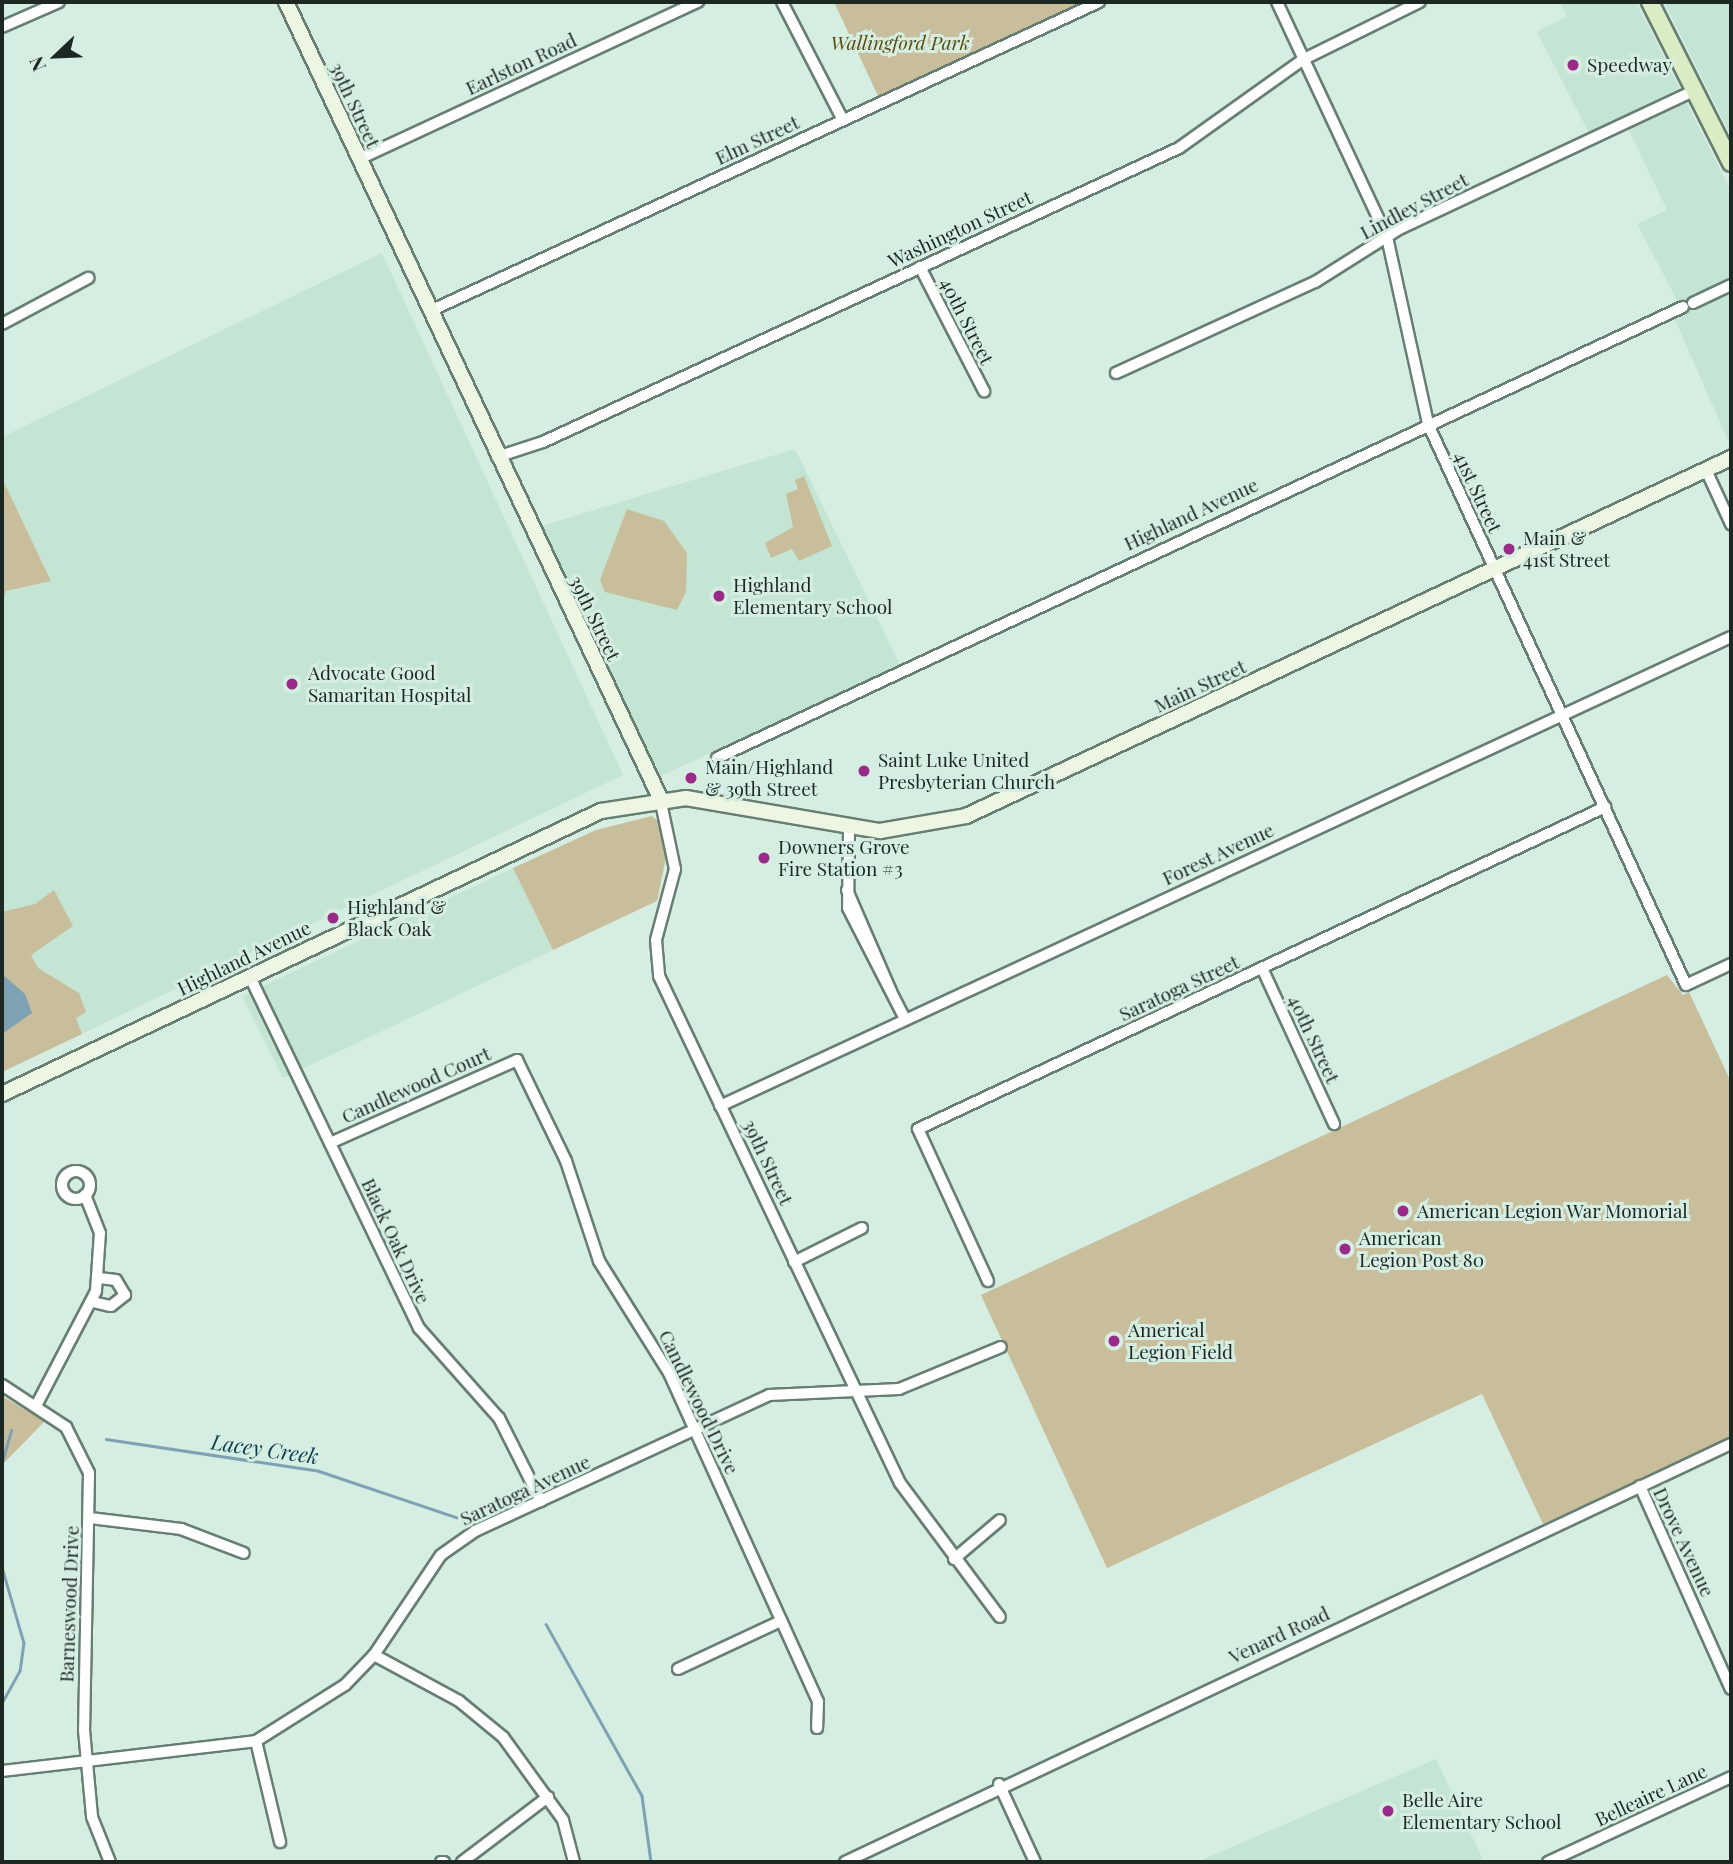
<!DOCTYPE html>
<style>
body{margin:0}
#map{position:relative;width:1733px;height:1864px;overflow:hidden;background:#d5eee1;font-family:"Playfair Display",serif}
div>[style]{position:absolute}
.built>*{inset:0;background:#c4e5d3}
.green>*{inset:0;background:#c8be9b}
.water>*{inset:0;background:#7ea1b4}
.stream>*{height:2.5px;margin:-1.25px;padding:0 1.25px;transform-origin:1.25px;border-radius:1.25px;background:#7ea1b4}
.roads{filter:drop-shadow(2px 0 #677e72) drop-shadow(-2px 0 #677e72) drop-shadow(0 2px #677e72) drop-shadow(0 -2px #677e72)}
.street>*{height:10px;margin:-5px;padding:0 5px;transform-origin:5px;border-radius:5px;background:#fff}
.street>.ring{margin:-5px;padding:0;box-sizing:content-box;background:none;border:10px solid #fff;border-radius:50%}
.secondary>*{height:14px;margin:-7px;padding:0 7px;transform-origin:7px;border-radius:7px;background:#ecf6e2}
.primary>*{height:16px;margin:-8px;padding:0 8px;transform-origin:8px;border-radius:8px;background:#daecc4}
.dots>*{width:19px;height:19px;translate:-50% -50%;box-sizing:border-box;border:4px solid #d5eee1;border-radius:50%}
span{translate:-50% -50%;white-space:nowrap;text-align:center;line-height:1.15;-webkit-text-stroke:6px #d5eee1;paint-order:stroke}
.park-label{font-size:19px;color:#5b4b0f;font-style:italic}
.street-label{font-size:19px;color:#1e2823}
.poi-label{font-size:19px;color:#1e2823}
.left{translate:0 -50%;text-align:left}
.water-label{font-size:21px;color:#0a3c51;font-style:italic}
.frame{position:absolute;inset:0;border:4px solid #1e2823;pointer-events:none}
.north{position:absolute;left:21px;top:21px;width:70px;height:70px;-webkit-text-stroke:5px #d5eee1;paint-order:stroke;rotate:247deg;font-size:19px;font-weight:700;line-height:28px;text-align:center;color:#1e2823}
.north::after{content:'';display:block;margin:auto;width:24px;height:32px;background:#1e2823;clip-path:polygon(50% 0,100% 100%,50% 72%,0 100%)}
</style>
<div id="map">
<div class="built">
<div style="clip-path:polygon(1559px 2px,1636px 2px,1731px 191px,1730px 445px,1672px 313px,1681px 308px,1637px 224px,1667px 210px,1628px 128px,1594px 143px,1537px 32px,1567px 16px)"></div>
<div style="clip-path:polygon(1664px 2px,1731px 2px,1731px 136px)"></div>
<div style="clip-path:polygon(382px 253px,623px 775px,2px 1072px,2px 592px,51px 581px,2px 478px,2px 437px)"></div>
<div style="clip-path:polygon(795px 449px,900px 665px,661px 776px,538px 527px)"></div>
<div style="clip-path:polygon(513px 868px,553px 950px,283px 1078px,242px 996px)"></div>
<div style="clip-path:polygon(1436px 1759px,1484px 1862px,1197px 1862px)"></div>
</div>
<div class="green">
<div style="clip-path:polygon(834px 2px,1085px 2px,879px 98px)"></div>
<div style="clip-path:polygon(804px 476px,832px 546px,799px 561px,792px 549px,771px 558px,765px 543px,793px 527px,786px 494px,798px 489px,795px 480px)"></div>
<div style="clip-path:polygon(2px 478px,51px 581px,6px 591px,2px 607px)"></div>
<div style="clip-path:polygon(627px 509px,664px 521px,687px 553px,686px 592px,677px 610px,605px 592px,600px 580px)"></div>
<div style="clip-path:polygon(652px 816px,660px 823px,667px 853px,657px 901px,553px 950px,513px 868px,596px 830px)"></div>
<div style="clip-path:polygon(54px 890px,73px 926px,31px 955px,38px 968px,79px 993px,86px 1012px,76px 1018px,82px 1034px,2px 1072px,2px 912px,35px 904px)"></div>
<div style="clip-path:polygon(1667px 975px,1683px 995px,1689px 992px,1731px 1082px,1731px 1439px,1543px 1524px,1482px 1394px,1107px 1568px,981px 1295px)"></div>
<div style="clip-path:polygon(2px 1396px,45px 1421px,2px 1465px)"></div>
</div>
<div class="water">
<div style="clip-path:polygon(2px 974px,25px 994px,32px 1013px,2px 1034px)"></div>
</div>
<div class="stream">
<div style="left:106px;top:1439px;width:215px;rotate:8.5deg"></div>
<div style="left:319px;top:1471px;width:145px;rotate:18.6deg"></div>
<div style="left:2px;top:1462px;width:33px;rotate:-74deg"></div>
<div style="left:2px;top:1567px;width:79px;rotate:73.9deg"></div>
<div style="left:24px;top:1643px;width:28px;rotate:98deg"></div>
<div style="left:20px;top:1671px;width:38px;rotate:119deg"></div>
<div style="left:546px;top:1624px;width:197px;rotate:60.8deg"></div>
<div style="left:642px;top:1796px;width:67px;rotate:82.2deg"></div>
</div>
<div class="roads">
<div class="street">
<div style="left:782px;top:2px;width:133px;rotate:62.7deg"></div>
<div style="left:1277px;top:2px;width:259px;rotate:64.9deg"></div>
<div style="left:1387px;top:237px;width:191px;rotate:77.6deg"></div>
<div style="left:1428px;top:424px;width:617px;rotate:65.3deg"></div>
<div style="left:1686px;top:985px;width:50px;rotate:-25deg"></div>
<div style="left:2px;top:27px;width:62px;rotate:-23.7deg"></div>
<div style="left:359px;top:159px;width:374px;rotate:-24.9deg"></div>
<div style="left:920px;top:267px;width:140px;rotate:62.7deg"></div>
<div style="left:1693px;top:303px;width:42px;rotate:-25.3deg"></div>
<div style="left:430px;top:311px;width:737px;rotate:-24.79deg"></div>
<div style="left:2px;top:324px;width:98px;rotate:-28.1deg"></div>
<div style="left:1116px;top:373px;width:219px;rotate:-24.6deg"></div>
<div style="left:1315px;top:282px;width:99px;rotate:-32.2deg"></div>
<div style="left:1399px;top:229px;width:326px;rotate:-25.1deg"></div>
<div style="left:497px;top:457px;width:48px;rotate:-18.1deg"></div>
<div style="left:543px;top:442px;width:701px;rotate:-24.81deg"></div>
<div style="left:1179px;top:148px;width:153px;rotate:-35.5deg"></div>
<div style="left:1304px;top:59px;width:129px;rotate:-26.2deg"></div>
<div style="left:1706px;top:470px;width:60px;rotate:65.2deg"></div>
<div style="left:717px;top:758px;width:1066px;rotate:-25.03deg"></div>
<div style="left:660px;top:798px;width:73px;rotate:78.1deg"></div>
<div style="left:675px;top:869px;width:73px;rotate:105deg"></div>
<div style="left:656px;top:940px;width:36px;rotate:85deg"></div>
<div style="left:659px;top:976px;width:561px;rotate:64.58deg"></div>
<div style="left:900px;top:1483px;width:167px;rotate:53.3deg"></div>
<div style="left:849px;top:830px;width:78px;rotate:90.7deg"></div>
<div style="left:848px;top:908px;width:125px;rotate:62.8deg"></div>
<div style="left:847px;top:890px;width:110px;rotate:66.5deg"></div>
<div style="left:1262px;top:968px;width:172px;rotate:65.2deg"></div>
<div style="left:250px;top:977px;width:390px;rotate:64.3deg"></div>
<div style="left:419px;top:1328px;width:120px;rotate:48.4deg"></div>
<div style="left:499px;top:1418px;width:93px;rotate:63.2deg"></div>
<div style="left:720px;top:1106px;width:1114px;rotate:-24.89deg"></div>
<div style="left:330px;top:1143px;width:205px;rotate:-23.9deg"></div>
<div style="left:517px;top:1060px;width:112px;rotate:64.1deg"></div>
<div style="left:566px;top:1161px;width:105px;rotate:71.7deg"></div>
<div style="left:599px;top:1261px;width:132px;rotate:58deg"></div>
<div style="left:669px;top:1373px;width:361px;rotate:65.6deg"></div>
<div style="left:818px;top:1702px;width:26px;rotate:92deg"></div>
<div class="ring" style="left:62px;top:1171px;width:18px;height:18px"></div>
<div style="left:794px;top:1262px;width:76px;rotate:-26.6deg"></div>
<div style="left:988px;top:1281px;width:167px;rotate:-114.7deg"></div>
<div style="left:918px;top:1129px;width:759px;rotate:-25.11deg"></div>
<div style="left:93px;top:1302px;width:18px;rotate:13deg"></div>
<div style="left:111px;top:1306px;width:18px;rotate:-38deg"></div>
<div style="left:125px;top:1295px;width:17px;rotate:-121deg"></div>
<div style="left:116px;top:1280px;width:17px;rotate:-173deg"></div>
<div style="left:2px;top:1385px;width:77px;rotate:33.3deg"></div>
<div style="left:66px;top:1427px;width:51px;rotate:63.4deg"></div>
<div style="left:89px;top:1473px;width:257px;rotate:91.1deg"></div>
<div style="left:84px;top:1730px;width:87px;rotate:84.7deg"></div>
<div style="left:92px;top:1817px;width:48px;rotate:68.2deg"></div>
<div style="left:37px;top:1404px;width:127px;rotate:-62.4deg"></div>
<div style="left:96px;top:1291px;width:58px;rotate:-86.1deg"></div>
<div style="left:100px;top:1233px;width:41px;rotate:-111.5deg"></div>
<div style="left:1640px;top:1486px;width:222px;rotate:65.9deg"></div>
<div style="left:90px;top:1518px;width:92px;rotate:6.9deg"></div>
<div style="left:181px;top:1529px;width:67px;rotate:20.9deg"></div>
<div style="left:954px;top:1559px;width:60px;rotate:-40.3deg"></div>
<div style="left:374px;top:1655px;width:97px;rotate:28.4deg"></div>
<div style="left:459px;top:1701px;width:57px;rotate:39.3deg"></div>
<div style="left:503px;top:1737px;width:102px;rotate:54.1deg"></div>
<div style="left:563px;top:1820px;width:43px;rotate:75.3deg"></div>
<div style="left:678px;top:1669px;width:114px;rotate:-25deg"></div>
<div style="left:256px;top:1741px;width:104px;rotate:76.6deg"></div>
<div style="left:2px;top:1771px;width:256px;rotate:-6.7deg"></div>
<div style="left:256px;top:1741px;width:105px;rotate:-32.2deg"></div>
<div style="left:345px;top:1685px;width:42px;rotate:-46deg"></div>
<div style="left:374px;top:1655px;width:120px;rotate:-56.2deg"></div>
<div style="left:441px;top:1555px;width:42px;rotate:-35.2deg"></div>
<div style="left:475px;top:1531px;width:324px;rotate:-24.8deg"></div>
<div style="left:769px;top:1395px;width:130px;rotate:-2.6deg"></div>
<div style="left:899px;top:1389px;width:110px;rotate:-22.4deg"></div>
<div style="left:999px;top:1784px;width:86px;rotate:65.2deg"></div>
<div style="left:441px;top:1862px;width:3px"></div>
<div style="left:462px;top:1862px;width:108px;rotate:-37.1deg"></div>
<div style="left:845px;top:1862px;width:980px;rotate:-25.26deg"></div>
<div style="left:1548px;top:1862px;width:202px;rotate:-24.9deg"></div>
</div>
<div class="secondary">
<div style="left:286px;top:2px;width:879px;rotate:64.83deg"></div>
<div style="left:2px;top:1094px;width:662px;rotate:-25.29deg"></div>
<div style="left:601px;top:811px;width:86px;rotate:-8.7deg"></div>
<div style="left:686px;top:798px;width:197px;rotate:9.7deg"></div>
<div style="left:880px;top:831px;width:87px;rotate:-9.9deg"></div>
<div style="left:966px;top:816px;width:845px;rotate:-25.08deg"></div>
</div>
<div class="primary">
<div style="left:1650px;top:2px;width:180px;rotate:63.3deg"></div>
</div>
</div>
<div class="dots">
<div style="left:1573px;top:65px;background:#992a89"></div>
<div style="left:1509px;top:549px;background:#992a89"></div>
<div style="left:719px;top:596px;background:#992a89"></div>
<div style="left:292px;top:684px;background:#992a89"></div>
<div style="left:864px;top:771px;background:#992a89"></div>
<div style="left:691px;top:778px;background:#992a89"></div>
<div style="left:764px;top:858px;background:#992a89"></div>
<div style="left:333px;top:918px;background:#992a89"></div>
<div style="left:1403px;top:1211px;background:#992a89"></div>
<div style="left:1345px;top:1249px;background:#992a89"></div>
<div style="left:1114px;top:1341px;background:#992a89"></div>
<div style="left:1388px;top:1811px;background:#992a89"></div>
</div>
<div class="park-label">
<span style="left:900px;top:43px">Wallingford Park</span>
</div>
<div class="street-label">
<span style="left:521px;top:64px;rotate:-25deg">Earlston Road</span>
<span style="left:355px;top:105px;rotate:65deg">39th Street</span>
<span style="left:757px;top:140px;rotate:-25deg">Elm Street</span>
<span style="left:1414px;top:206px;rotate:-28deg">Lindley Street</span>
<span style="left:960px;top:229px;rotate:-25deg">Washington Street</span>
<span style="left:967px;top:321px;rotate:63deg">40th Street</span>
<span style="left:1478px;top:492px;rotate:65deg">41st Street</span>
<span style="left:1191px;top:514px;rotate:-25deg">Highland Avenue</span>
<span style="left:595px;top:618px;rotate:64deg">39th Street</span>
<span style="left:1200px;top:686px;rotate:-25deg">Main Street</span>
<span style="left:1218px;top:854px;rotate:-25deg">Forest Avenue</span>
<span style="left:244px;top:958px;rotate:-26deg">Highland Avenue</span>
<span style="left:1179px;top:988px;rotate:-25deg">Saratoga Street</span>
<span style="left:1314px;top:1039px;rotate:65deg">40th Street</span>
<span style="left:416px;top:1085px;rotate:-24deg">Candlewood Court</span>
<span style="left:768px;top:1162px;rotate:65deg">39th Street</span>
<span style="left:396px;top:1241px;rotate:65deg">Black Oak Drive</span>
<span style="left:699px;top:1402px;rotate:64deg">Candlewood Drive</span>
<span style="left:525px;top:1490px;rotate:-25deg">Saratoga Avenue</span>
<span style="left:1684px;top:1542px;rotate:65deg">Drove Avenue</span>
<span style="left:69px;top:1604px;rotate:-88deg">Barneswood Drive</span>
<span style="left:1279px;top:1635px;rotate:-25deg">Venard Road</span>
<span style="left:1651px;top:1795px;rotate:-25deg">Belleaire Lane</span>
</div>
<div class="poi-label">
<span class="left" style="left:1587px;top:65px">Speedway</span>
<span class="left" style="left:1523px;top:549px">Main &amp;<br>41st Street</span>
<span class="left" style="left:733px;top:596px">Highland<br>Elementary School</span>
<span class="left" style="left:308px;top:684px">Advocate Good<br>Samaritan Hospital</span>
<span class="left" style="left:878px;top:771px">Saint Luke United<br>Presbyterian Church</span>
<span class="left" style="left:705px;top:778px">Main/Highland<br>&amp; 39th Street</span>
<span class="left" style="left:778px;top:858px">Downers Grove<br>Fire Station #3</span>
<span class="left" style="left:347px;top:918px">Highland &amp;<br>Black Oak</span>
<span class="left" style="left:1417px;top:1211px">American Legion War Momorial</span>
<span class="left" style="left:1359px;top:1249px">American<br>Legion Post 80</span>
<span class="left" style="left:1128px;top:1341px">Americal<br>Legion Field</span>
<span class="left" style="left:1402px;top:1811px">Belle Aire<br>Elementary School</span>
</div>
<div class="water-label">
<span style="left:265px;top:1448px;rotate:8deg">Lacey Creek</span>
</div>
<div class="frame"></div>
<div class="north">N</div>
</div>
